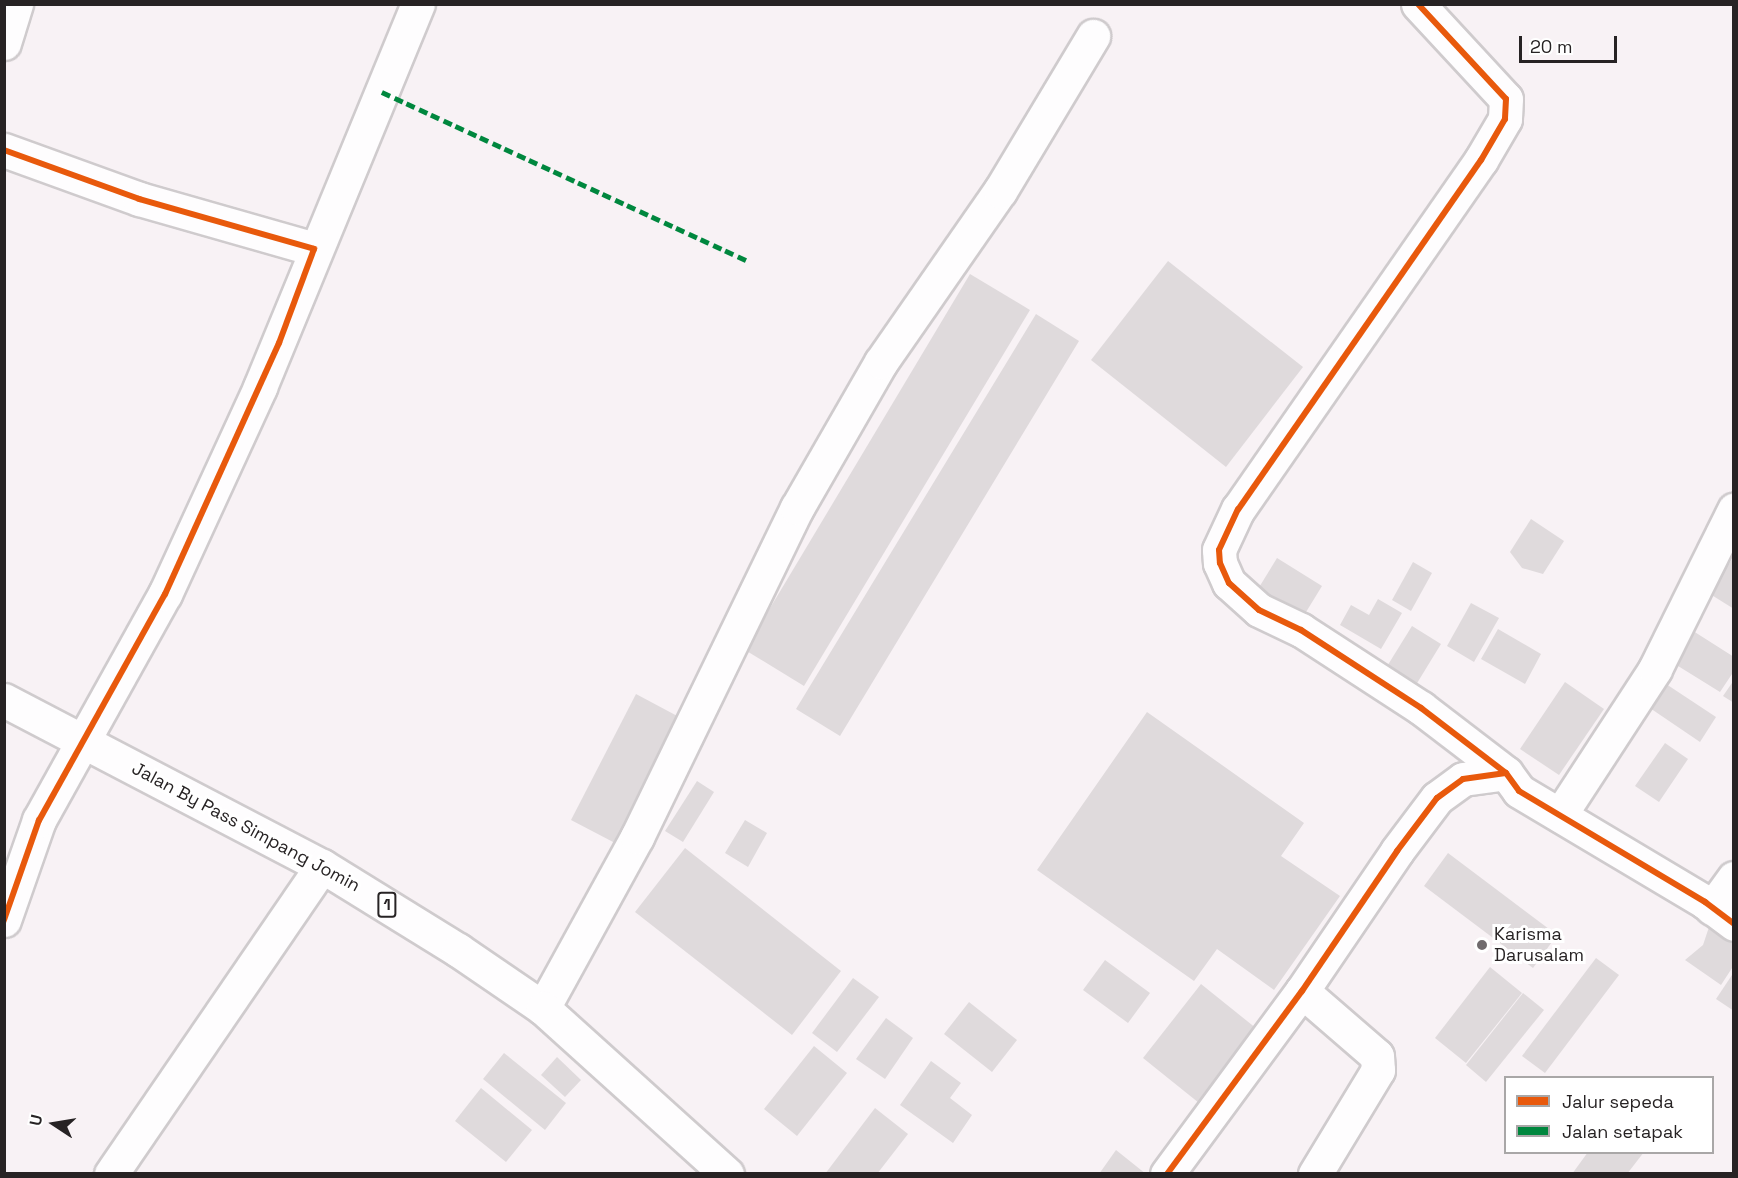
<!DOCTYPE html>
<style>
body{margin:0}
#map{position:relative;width:1738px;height:1178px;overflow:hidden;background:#f8f2f5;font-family:"Space Grotesk",sans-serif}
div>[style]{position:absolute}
.building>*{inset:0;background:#dfdadc}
.roads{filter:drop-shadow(2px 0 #cfcbcd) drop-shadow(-2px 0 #cfcbcd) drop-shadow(0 2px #cfcbcd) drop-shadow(0 -2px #cfcbcd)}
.minor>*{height:33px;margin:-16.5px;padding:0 16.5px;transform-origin:16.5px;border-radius:16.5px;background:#fefdfe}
.highway>*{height:33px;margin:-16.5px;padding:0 16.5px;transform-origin:16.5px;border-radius:16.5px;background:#fefdfe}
.quiet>*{height:4.5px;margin-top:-2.25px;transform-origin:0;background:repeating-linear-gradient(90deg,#00873e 0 9px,transparent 0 13.5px)}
.cycleway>*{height:6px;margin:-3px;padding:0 3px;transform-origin:3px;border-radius:3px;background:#e8590c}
.dots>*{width:16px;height:16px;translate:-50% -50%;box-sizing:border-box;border:3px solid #fff;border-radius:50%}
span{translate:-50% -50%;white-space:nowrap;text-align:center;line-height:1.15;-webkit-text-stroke:6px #fff;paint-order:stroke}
.shield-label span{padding:2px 4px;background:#fff;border:2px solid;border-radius:4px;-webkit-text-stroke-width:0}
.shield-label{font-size:16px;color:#272324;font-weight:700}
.street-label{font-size:18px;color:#272324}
.poi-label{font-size:18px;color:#272324}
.left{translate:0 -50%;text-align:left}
.frame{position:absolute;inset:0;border:6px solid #272324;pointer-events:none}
.legend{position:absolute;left:1504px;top:1076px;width:210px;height:78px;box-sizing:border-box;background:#fff;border:2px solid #a9a7a7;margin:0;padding:8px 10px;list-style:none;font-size:18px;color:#272324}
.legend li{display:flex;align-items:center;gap:12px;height:30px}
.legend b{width:30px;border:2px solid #a9a7a7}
.north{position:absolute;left:24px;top:1094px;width:60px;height:60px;-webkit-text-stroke:4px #fff;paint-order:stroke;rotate:282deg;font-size:16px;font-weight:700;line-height:24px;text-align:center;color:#272324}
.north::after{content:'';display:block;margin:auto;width:21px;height:27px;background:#272324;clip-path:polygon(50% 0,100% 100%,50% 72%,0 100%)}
.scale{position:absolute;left:1519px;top:36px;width:98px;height:27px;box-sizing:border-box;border:3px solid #272324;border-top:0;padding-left:8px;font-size:18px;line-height:21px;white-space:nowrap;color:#272324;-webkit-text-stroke:4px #fff;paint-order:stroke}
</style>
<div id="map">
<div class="building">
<div style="clip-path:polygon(1168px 261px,1303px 367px,1226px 467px,1091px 360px)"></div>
<div style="clip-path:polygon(970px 274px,1030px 310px,804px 686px,745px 650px)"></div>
<div style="clip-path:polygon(1036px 314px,1079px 341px,840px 736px,796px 709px)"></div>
<div style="clip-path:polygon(1531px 519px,1564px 541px,1543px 574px,1522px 568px,1510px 552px)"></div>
<div style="clip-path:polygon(1734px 556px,1734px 609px,1710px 594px)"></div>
<div style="clip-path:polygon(1277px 558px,1322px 586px,1303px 617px,1258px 589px)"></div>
<div style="clip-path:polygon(1413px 562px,1432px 573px,1411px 611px,1392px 600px)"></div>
<div style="clip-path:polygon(1378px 599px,1402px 613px,1381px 649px,1340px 625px,1351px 605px,1369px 615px)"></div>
<div style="clip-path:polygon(1471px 603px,1499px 618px,1474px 662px,1447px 646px)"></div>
<div style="clip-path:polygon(1412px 626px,1441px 644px,1411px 693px,1381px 676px)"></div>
<div style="clip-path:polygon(1498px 629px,1541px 654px,1525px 684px,1481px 659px)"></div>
<div style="clip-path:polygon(1690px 629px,1734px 657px,1734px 671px,1720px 692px,1670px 661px,1684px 649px)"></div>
<div style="clip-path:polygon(1660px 680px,1716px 717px,1700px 742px,1644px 704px)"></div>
<div style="clip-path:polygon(1734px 680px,1734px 703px,1723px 696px)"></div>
<div style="clip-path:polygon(1565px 682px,1604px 709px,1559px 775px,1520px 749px)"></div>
<div style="clip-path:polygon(636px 694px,681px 718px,615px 843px,571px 820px)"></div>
<div style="clip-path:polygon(1147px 712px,1304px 823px,1281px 856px,1340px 896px,1274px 990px,1217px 949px,1194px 981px,1037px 870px)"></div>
<div style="clip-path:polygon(1665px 743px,1688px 759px,1659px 802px,1635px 786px)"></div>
<div style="clip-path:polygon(697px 781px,714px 792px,683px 842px,665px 831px)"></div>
<div style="clip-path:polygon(745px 820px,767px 833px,748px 867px,725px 853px)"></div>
<div style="clip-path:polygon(685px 848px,841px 971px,792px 1035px,635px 912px)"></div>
<div style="clip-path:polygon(1448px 853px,1557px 935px,1533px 968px,1424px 886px)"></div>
<div style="clip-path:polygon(1710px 924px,1734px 940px,1734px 965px,1721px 985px,1685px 960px,1703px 945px)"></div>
<div style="clip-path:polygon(1596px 958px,1619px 975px,1545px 1073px,1522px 1056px)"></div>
<div style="clip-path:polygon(1105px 960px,1150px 993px,1128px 1023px,1083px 990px)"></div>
<div style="clip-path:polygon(1490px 967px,1522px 993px,1466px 1063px,1435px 1038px)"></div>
<div style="clip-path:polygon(1734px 972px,1734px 1011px,1716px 999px)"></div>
<div style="clip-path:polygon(853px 978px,879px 997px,837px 1052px,812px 1033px)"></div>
<div style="clip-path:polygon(1201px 984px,1262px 1033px,1204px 1107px,1143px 1058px)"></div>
<div style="clip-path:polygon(1523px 993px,1544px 1010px,1486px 1082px,1466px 1065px)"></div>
<div style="clip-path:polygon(969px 1002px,1017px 1040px,992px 1072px,944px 1034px)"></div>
<div style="clip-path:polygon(886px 1018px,913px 1038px,885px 1079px,856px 1059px)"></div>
<div style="clip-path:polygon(814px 1046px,847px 1073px,797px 1136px,764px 1109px)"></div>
<div style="clip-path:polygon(504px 1053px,566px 1103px,545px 1130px,483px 1079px)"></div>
<div style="clip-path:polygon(557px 1057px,581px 1080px,565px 1097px,541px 1075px)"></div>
<div style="clip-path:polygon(931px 1061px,961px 1083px,950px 1098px,972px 1115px,953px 1143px,900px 1105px)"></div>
<div style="clip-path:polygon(481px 1088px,532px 1130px,506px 1162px,455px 1121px)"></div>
<div style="clip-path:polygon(875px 1108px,908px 1134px,877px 1174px,825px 1174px)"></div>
<div style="clip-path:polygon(1116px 1150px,1146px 1174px,1099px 1174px)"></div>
<div style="clip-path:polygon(1588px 1152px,1644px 1152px,1627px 1174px,1572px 1174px)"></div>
</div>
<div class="roads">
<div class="minor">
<div style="left:1418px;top:4px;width:129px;rotate:47.2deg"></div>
<div style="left:1506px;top:99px;width:20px;rotate:93deg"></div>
<div style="left:1505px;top:119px;width:48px;rotate:120.3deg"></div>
<div style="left:1481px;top:160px;width:425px;rotate:124.8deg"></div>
<div style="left:1238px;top:509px;width:45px;rotate:114.9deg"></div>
<div style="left:1219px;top:550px;width:13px;rotate:86deg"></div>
<div style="left:1220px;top:563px;width:22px;rotate:66deg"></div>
<div style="left:1229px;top:583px;width:40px;rotate:42deg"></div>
<div style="left:1259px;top:610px;width:47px;rotate:25.5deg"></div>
<div style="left:1301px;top:630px;width:143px;rotate:33deg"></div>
<div style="left:1421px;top:708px;width:107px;rotate:37.4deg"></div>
<div style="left:4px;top:43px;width:41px;rotate:-72.9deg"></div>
<div style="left:4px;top:150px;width:144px;rotate:19.9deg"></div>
<div style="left:139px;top:199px;width:182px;rotate:15.9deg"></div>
<div style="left:1560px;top:815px;width:174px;rotate:-56.9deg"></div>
<div style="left:1655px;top:669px;width:178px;rotate:-63.6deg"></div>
<div style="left:1712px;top:908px;width:37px;rotate:-54deg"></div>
<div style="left:4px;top:920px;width:106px;rotate:-70.7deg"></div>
<div style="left:39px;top:820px;width:259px;rotate:-60.9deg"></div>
<div style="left:165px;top:594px;width:228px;rotate:-65.3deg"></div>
<div style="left:260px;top:387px;width:414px;rotate:-67.6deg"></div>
<div style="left:1302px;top:991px;width:99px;rotate:40.9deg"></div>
<div style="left:1377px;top:1056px;width:14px;rotate:86deg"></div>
<div style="left:1378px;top:1070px;width:122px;rotate:121.2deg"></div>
<div style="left:543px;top:1008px;width:195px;rotate:-61.2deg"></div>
<div style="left:637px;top:837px;width:366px;rotate:-64.1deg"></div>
<div style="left:797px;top:508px;width:168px;rotate:-60.1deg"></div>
<div style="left:881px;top:362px;width:208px;rotate:-55.2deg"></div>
<div style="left:1000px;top:191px;width:181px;rotate:-59deg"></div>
<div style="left:111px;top:1174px;width:373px;rotate:-55.6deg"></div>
<div style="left:1167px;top:1174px;width:227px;rotate:-53.6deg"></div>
<div style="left:1302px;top:991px;width:169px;rotate:-55.8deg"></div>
<div style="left:1397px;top:851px;width:66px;rotate:-53deg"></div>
<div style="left:1437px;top:798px;width:32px;rotate:-36deg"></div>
<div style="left:1463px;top:779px;width:43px;rotate:-7.9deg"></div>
<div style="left:1506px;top:773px;width:22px;rotate:54deg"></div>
<div style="left:1519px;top:791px;width:217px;rotate:30.8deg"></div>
<div style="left:1705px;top:902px;width:36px;rotate:37deg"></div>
</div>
<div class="highway">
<div style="left:4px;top:700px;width:359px;rotate:27.6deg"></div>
<div style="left:322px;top:866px;width:160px;rotate:31.7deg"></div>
<div style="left:458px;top:950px;width:103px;rotate:34.3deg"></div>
<div style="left:543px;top:1008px;width:248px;rotate:42.1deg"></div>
</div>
</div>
<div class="quiet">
<div style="left:382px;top:92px;width:402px;rotate:24.8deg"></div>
</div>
<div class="cycleway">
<div style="left:1418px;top:4px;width:129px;rotate:47.2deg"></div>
<div style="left:1506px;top:99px;width:20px;rotate:93deg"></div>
<div style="left:1505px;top:119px;width:48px;rotate:120.3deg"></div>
<div style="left:1481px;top:160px;width:425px;rotate:124.8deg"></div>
<div style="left:1238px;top:509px;width:45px;rotate:114.9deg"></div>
<div style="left:1219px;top:550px;width:13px;rotate:86deg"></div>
<div style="left:1220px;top:563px;width:22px;rotate:66deg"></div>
<div style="left:1229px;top:583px;width:40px;rotate:42deg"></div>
<div style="left:1259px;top:610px;width:47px;rotate:25.5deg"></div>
<div style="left:1301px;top:630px;width:143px;rotate:33deg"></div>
<div style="left:1421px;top:708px;width:107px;rotate:37.4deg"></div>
<div style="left:4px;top:150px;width:144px;rotate:19.9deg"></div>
<div style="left:139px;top:199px;width:182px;rotate:15.9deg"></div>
<div style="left:314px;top:249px;width:100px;rotate:110.4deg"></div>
<div style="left:279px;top:343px;width:276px;rotate:114.4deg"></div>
<div style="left:165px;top:594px;width:259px;rotate:119.1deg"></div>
<div style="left:39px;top:820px;width:106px;rotate:109.3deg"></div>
<div style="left:1167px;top:1174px;width:227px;rotate:-53.6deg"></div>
<div style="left:1302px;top:991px;width:169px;rotate:-55.8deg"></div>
<div style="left:1397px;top:851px;width:66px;rotate:-53deg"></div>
<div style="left:1437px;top:798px;width:32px;rotate:-36deg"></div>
<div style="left:1463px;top:779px;width:43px;rotate:-7.9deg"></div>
<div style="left:1506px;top:773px;width:22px;rotate:54deg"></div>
<div style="left:1519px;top:791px;width:217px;rotate:30.8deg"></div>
<div style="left:1705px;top:902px;width:36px;rotate:37deg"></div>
</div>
<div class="dots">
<div style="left:1482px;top:945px;background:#706b6d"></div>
</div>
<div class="shield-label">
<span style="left:387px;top:905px">1</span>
</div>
<div class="street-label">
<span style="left:246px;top:827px;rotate:28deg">Jalan By Pass Simpang Jomin</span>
</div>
<div class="poi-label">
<span class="left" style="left:1494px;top:945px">Karisma<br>Darusalam</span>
</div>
<div class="frame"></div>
<ul class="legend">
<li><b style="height:8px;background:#e8590c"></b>Jalur sepeda</li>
<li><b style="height:8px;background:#00873e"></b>Jalan setapak</li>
</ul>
<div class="north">U</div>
<div class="scale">20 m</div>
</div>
